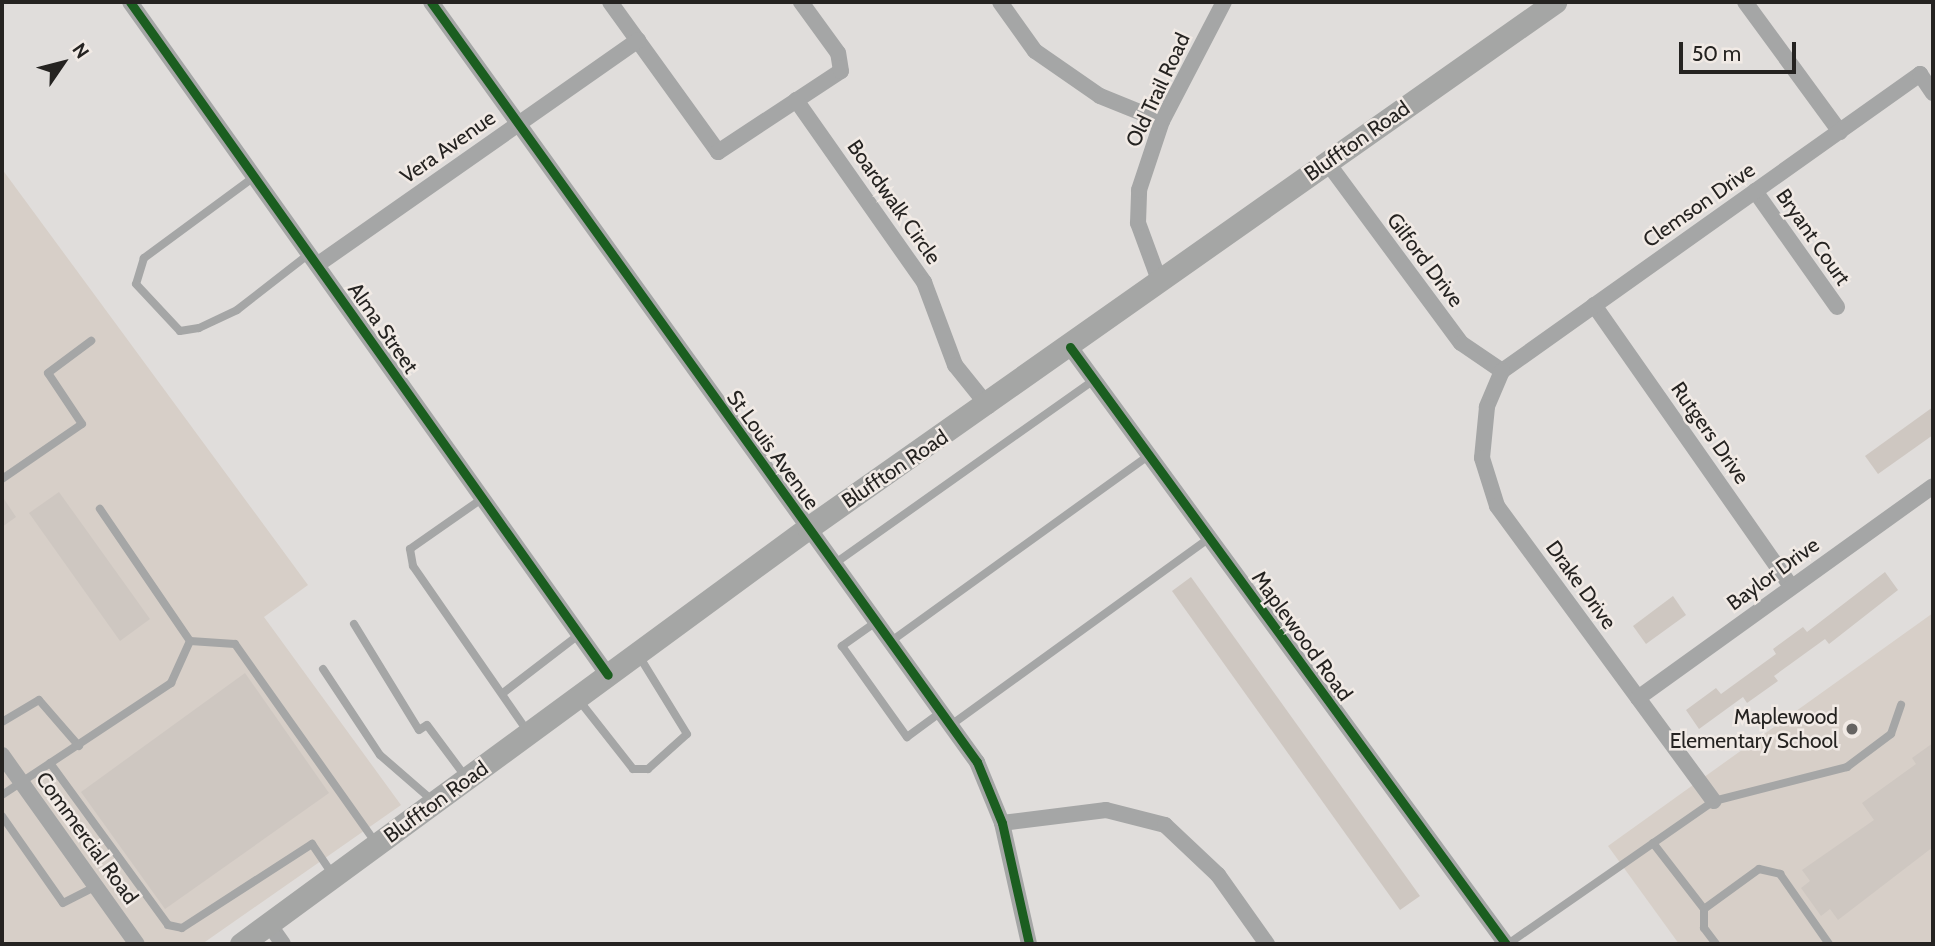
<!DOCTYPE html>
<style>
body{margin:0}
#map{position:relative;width:1935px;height:946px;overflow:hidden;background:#e0dddb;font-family:Cabin,sans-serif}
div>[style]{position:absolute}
.built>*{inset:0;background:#d7cfc8}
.building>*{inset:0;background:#cec7c1}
.service>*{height:8px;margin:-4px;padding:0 4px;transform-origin:4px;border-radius:4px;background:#a5a6a6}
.minor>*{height:16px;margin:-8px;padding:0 8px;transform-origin:8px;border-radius:8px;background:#a5a6a6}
.secondary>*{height:23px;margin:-11.5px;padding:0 11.5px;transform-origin:11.5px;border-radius:11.5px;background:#a5a6a5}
.cycleway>*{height:9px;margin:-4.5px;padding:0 4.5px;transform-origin:4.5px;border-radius:4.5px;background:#1b5e20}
.dots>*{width:19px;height:19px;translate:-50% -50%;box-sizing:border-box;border:4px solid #f1eae5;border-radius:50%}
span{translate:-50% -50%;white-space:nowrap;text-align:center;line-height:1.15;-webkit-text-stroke:5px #f1eae5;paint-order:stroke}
.street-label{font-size:21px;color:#252321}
.poi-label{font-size:21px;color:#252321}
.right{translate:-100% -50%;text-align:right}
.frame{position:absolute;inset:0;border:4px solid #252321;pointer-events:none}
.north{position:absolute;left:28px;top:28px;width:70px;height:70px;-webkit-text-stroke:5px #f1eae5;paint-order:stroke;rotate:55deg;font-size:19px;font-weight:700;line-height:28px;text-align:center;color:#252321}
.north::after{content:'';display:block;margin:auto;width:24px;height:32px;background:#252321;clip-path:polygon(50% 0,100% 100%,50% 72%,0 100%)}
.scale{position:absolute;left:1679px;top:42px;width:117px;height:32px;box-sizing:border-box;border:4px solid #252321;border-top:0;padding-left:9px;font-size:21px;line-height:24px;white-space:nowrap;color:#252321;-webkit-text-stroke:5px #f1eae5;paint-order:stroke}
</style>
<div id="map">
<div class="built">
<div style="clip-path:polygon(2px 169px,308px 585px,264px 617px,401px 805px,202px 944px,2px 944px)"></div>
<div style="clip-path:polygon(1933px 613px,1933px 944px,1679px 944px,1608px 846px)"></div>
</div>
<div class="building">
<div style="clip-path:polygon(1933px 407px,1933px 435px,1878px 474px,1865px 456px)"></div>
<div style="clip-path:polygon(59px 492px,150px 619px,120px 641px,29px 513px)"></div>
<div style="clip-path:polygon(2px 496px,16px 517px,2px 527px)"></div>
<div style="clip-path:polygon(1885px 572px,1898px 590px,1829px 644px,1825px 639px,1774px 676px,1778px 681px,1747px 703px,1743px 697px,1699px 729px,1686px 710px,1716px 688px,1721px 694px,1776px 654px,1773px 649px,1803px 627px,1807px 632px)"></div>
<div style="clip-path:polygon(1191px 577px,1420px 896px,1400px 910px,1172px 591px)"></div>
<div style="clip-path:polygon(1673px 596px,1686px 615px,1646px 644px,1633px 626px)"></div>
<div style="clip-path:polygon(245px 673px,329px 793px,165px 909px,81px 792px)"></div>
<div style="clip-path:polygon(1933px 743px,1933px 847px,1838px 920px,1830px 909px,1821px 916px,1801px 888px,1810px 881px,1802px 870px,1874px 820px,1862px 803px,1916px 764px,1912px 758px)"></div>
</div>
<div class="service">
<div style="left:254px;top:177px;width:137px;rotate:143.6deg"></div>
<div style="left:144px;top:258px;width:27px;rotate:107deg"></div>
<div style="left:136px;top:284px;width:64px;rotate:46.9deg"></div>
<div style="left:180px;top:331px;width:19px;rotate:-9deg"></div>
<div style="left:199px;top:328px;width:42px;rotate:-25.3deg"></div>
<div style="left:237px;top:310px;width:91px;rotate:-37.9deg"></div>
<div style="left:2px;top:479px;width:97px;rotate:-34.5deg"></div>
<div style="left:82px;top:424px;width:61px;rotate:-123.7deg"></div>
<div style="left:48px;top:373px;width:54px;rotate:-36.7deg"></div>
<div style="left:483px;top:498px;width:89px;rotate:145.1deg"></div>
<div style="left:410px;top:549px;width:17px;rotate:80deg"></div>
<div style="left:413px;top:566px;width:202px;rotate:55.3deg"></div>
<div style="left:834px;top:564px;width:319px;rotate:-35.3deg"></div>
<div style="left:876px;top:622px;width:42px;rotate:144.8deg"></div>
<div style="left:842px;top:646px;width:112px;rotate:54.5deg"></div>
<div style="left:907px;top:737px;width:42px;rotate:-36.3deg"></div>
<div style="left:354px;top:624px;width:124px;rotate:58.5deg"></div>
<div style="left:419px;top:730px;width:9px;rotate:-32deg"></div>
<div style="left:427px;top:725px;width:64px;rotate:53.3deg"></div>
<div style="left:190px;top:641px;width:45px;rotate:3.8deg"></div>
<div style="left:235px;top:644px;width:242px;rotate:54.7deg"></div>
<div style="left:890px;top:642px;width:319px;rotate:-35.8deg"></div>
<div style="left:323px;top:669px;width:103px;rotate:56.5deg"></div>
<div style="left:380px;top:755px;width:69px;rotate:40.9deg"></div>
<div style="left:503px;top:693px;width:97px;rotate:-37.5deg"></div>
<div style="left:578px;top:699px;width:89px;rotate:51.8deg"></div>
<div style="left:633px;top:769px;width:15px"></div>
<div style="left:648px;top:769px;width:52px;rotate:-41.9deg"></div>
<div style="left:687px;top:734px;width:92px;rotate:-121.6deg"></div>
<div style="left:2px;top:722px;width:43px;rotate:-30.7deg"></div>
<div style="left:39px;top:700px;width:61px;rotate:49deg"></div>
<div style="left:951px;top:725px;width:319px;rotate:-35.9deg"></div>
<div style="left:50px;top:763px;width:200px;rotate:53.9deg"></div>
<div style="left:168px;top:925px;width:14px;rotate:12deg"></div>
<div style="left:182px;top:928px;width:155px;rotate:-32.9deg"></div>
<div style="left:312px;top:844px;width:36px;rotate:56deg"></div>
<div style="left:2px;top:795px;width:203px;rotate:-33.5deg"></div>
<div style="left:171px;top:683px;width:46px;rotate:-65.7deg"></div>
<div style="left:190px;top:641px;width:160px;rotate:-124.3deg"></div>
<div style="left:2px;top:816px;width:106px;rotate:55deg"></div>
<div style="left:63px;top:903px;width:37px;rotate:-27deg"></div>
<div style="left:1653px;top:843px;width:83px;rotate:52.3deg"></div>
<div style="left:1704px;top:909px;width:19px;rotate:90deg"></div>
<div style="left:1704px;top:928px;width:20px;rotate:53deg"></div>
<div style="left:1704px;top:909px;width:68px;rotate:-36deg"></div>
<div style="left:1759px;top:869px;width:22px;rotate:13deg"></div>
<div style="left:1780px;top:874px;width:85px;rotate:55deg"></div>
<div style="left:1508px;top:944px;width:251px;rotate:-34.8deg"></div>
<div style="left:1714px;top:801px;width:137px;rotate:-14.3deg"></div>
<div style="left:1847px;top:767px;width:55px;rotate:-36.9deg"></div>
<div style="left:1891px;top:734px;width:31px;rotate:-71deg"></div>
</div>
<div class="minor">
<div style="left:130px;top:2px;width:825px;rotate:54.62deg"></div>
<div style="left:431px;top:2px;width:936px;rotate:54.31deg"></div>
<div style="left:977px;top:762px;width:66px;rotate:67.7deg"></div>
<div style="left:1002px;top:823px;width:124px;rotate:77.4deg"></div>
<div style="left:610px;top:2px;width:185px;rotate:54.2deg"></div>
<div style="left:718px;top:152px;width:147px;rotate:-33.4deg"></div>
<div style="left:841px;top:71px;width:18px;rotate:-99deg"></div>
<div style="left:838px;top:53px;width:63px;rotate:-126deg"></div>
<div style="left:1000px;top:2px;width:60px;rotate:54.5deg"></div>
<div style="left:1035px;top:51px;width:79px;rotate:34.7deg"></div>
<div style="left:1100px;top:96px;width:67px;rotate:22deg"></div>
<div style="left:1745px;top:2px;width:161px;rotate:53.8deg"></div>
<div style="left:796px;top:100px;width:223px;rotate:54.9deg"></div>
<div style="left:924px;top:282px;width:89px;rotate:69.5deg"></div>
<div style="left:955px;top:365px;width:53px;rotate:51.2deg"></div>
<div style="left:1327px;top:162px;width:225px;rotate:53.5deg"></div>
<div style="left:1461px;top:343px;width:50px;rotate:34.3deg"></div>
<div style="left:1755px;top:191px;width:142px;rotate:54.7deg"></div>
<div style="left:317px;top:265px;width:392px;rotate:-35deg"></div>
<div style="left:1159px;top:280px;width:61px;rotate:-110.2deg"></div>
<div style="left:1138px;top:223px;width:33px;rotate:-88deg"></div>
<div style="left:1139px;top:190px;width:73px;rotate:-71.6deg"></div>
<div style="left:1162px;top:121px;width:134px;rotate:-62.5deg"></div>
<div style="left:1594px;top:305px;width:343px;rotate:55deg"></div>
<div style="left:1070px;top:347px;width:739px;rotate:53.86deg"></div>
<div style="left:1502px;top:371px;width:513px;rotate:-35.39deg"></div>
<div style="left:1920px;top:74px;width:23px;rotate:56deg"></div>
<div style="left:1502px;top:371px;width:39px;rotate:113deg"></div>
<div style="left:1487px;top:407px;width:51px;rotate:95.6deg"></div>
<div style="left:1482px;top:458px;width:50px;rotate:72.6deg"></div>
<div style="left:1497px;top:506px;width:366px;rotate:53.7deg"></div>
<div style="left:1638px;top:698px;width:363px;rotate:-35.7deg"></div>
<div style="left:2px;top:755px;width:232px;rotate:54.5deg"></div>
<div style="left:1002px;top:823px;width:105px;rotate:-7.1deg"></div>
<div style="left:1106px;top:810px;width:61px;rotate:14.3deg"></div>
<div style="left:1165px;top:825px;width:73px;rotate:43.3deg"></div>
<div style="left:1218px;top:875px;width:85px;rotate:54.6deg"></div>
<div style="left:269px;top:924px;width:24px;rotate:55deg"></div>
</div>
<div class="secondary">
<div style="left:241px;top:944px;width:703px;rotate:-36.27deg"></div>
<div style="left:808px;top:528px;width:914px;rotate:-35.15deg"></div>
</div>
<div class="cycleway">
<div style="left:130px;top:2px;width:825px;rotate:54.62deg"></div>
<div style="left:431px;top:2px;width:936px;rotate:54.31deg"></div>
<div style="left:977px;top:762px;width:66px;rotate:67.7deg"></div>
<div style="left:1002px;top:823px;width:124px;rotate:77.4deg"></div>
<div style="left:1070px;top:347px;width:739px;rotate:53.86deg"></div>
</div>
<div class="dots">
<div style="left:1852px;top:729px;background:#666462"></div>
</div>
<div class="street-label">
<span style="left:1158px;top:90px;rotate:-65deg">Old Trail Road</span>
<span style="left:1357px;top:141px;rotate:-35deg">Bluffton Road</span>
<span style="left:448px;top:147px;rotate:-35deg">Vera Avenue</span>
<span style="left:894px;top:202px;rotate:55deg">Boardwalk Circle</span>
<span style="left:1699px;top:205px;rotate:-35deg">Clemson Drive</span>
<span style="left:1813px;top:237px;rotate:55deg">Bryant Court</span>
<span style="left:1425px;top:260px;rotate:53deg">Gilford Drive</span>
<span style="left:383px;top:328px;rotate:55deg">Alma Street</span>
<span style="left:1710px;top:433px;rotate:55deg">Rutgers Drive</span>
<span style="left:773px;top:450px;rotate:54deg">St Louis Avenue</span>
<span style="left:895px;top:469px;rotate:-34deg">Bluffton Road</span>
<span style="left:1773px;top:574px;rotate:-36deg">Baylor Drive</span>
<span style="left:1581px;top:585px;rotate:54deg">Drake Drive</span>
<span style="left:1302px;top:636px;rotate:54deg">Maplewood Road</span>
<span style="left:436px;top:802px;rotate:-36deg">Bluffton Road</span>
<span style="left:87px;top:838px;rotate:54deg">Commercial Road</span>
</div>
<div class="poi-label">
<span class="right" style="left:1838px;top:729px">Maplewood<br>Elementary School</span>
</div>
<div class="frame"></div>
<div class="north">N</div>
<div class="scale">50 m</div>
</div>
